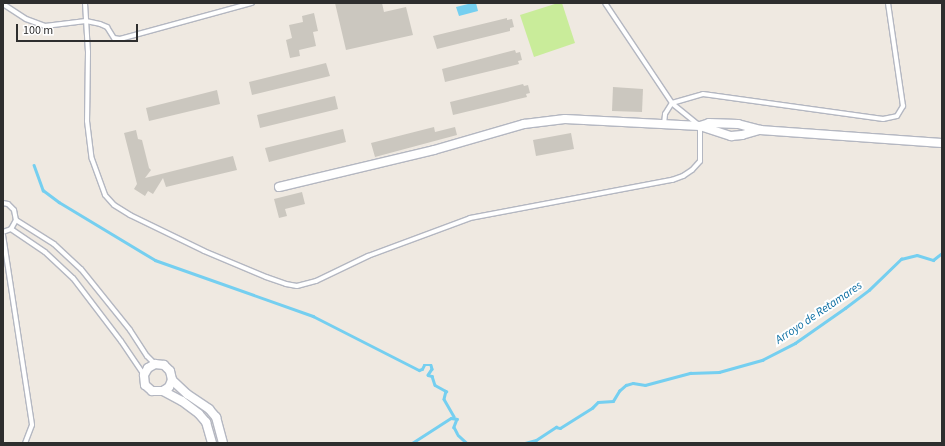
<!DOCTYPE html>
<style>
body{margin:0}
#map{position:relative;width:945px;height:446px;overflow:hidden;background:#efe9e1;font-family:"Source Sans 3",sans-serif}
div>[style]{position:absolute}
.pitch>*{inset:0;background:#c9ec9a}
.water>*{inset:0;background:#75cff0}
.stream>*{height:2.5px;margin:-1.25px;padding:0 1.25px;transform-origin:1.25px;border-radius:1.25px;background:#75cff0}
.building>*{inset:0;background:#cbc7bf}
.roads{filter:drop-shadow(1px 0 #b4b7c1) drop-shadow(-1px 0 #b4b7c1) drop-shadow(0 1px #b4b7c1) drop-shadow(0 -1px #b4b7c1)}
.lane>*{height:4px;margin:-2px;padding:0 2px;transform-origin:2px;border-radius:2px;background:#fff}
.street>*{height:8px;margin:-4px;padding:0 4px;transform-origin:4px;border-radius:4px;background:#fff}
span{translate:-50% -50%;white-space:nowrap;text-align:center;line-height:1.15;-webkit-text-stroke:4px #fff;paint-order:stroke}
.water-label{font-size:12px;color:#0d6fa3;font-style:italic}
.frame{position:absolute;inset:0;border:4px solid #2e2e2e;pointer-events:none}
.scale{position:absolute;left:16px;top:24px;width:122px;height:18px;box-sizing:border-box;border:2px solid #2e2e2e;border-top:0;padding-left:5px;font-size:12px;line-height:14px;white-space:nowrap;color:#2e2e2e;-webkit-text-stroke:3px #fff;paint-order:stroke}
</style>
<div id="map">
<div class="pitch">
<div style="clip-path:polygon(558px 3px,562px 3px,575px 43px,534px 57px,520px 15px)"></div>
</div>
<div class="water">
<div style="clip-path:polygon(472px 3px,476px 3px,478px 11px,459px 16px,456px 7px)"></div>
</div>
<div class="stream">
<div style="left:34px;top:165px;width:27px;rotate:70deg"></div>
<div style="left:43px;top:190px;width:20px;rotate:37deg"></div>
<div style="left:59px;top:202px;width:112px;rotate:31.1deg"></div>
<div style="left:155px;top:260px;width:168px;rotate:19.5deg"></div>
<div style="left:313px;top:316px;width:119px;rotate:27deg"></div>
<div style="left:419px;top:370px;width:3px;rotate:-18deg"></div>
<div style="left:422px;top:369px;width:4px;rotate:-63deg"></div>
<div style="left:424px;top:365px;width:7px"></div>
<div style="left:431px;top:365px;width:4px;rotate:76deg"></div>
<div style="left:432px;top:369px;width:7px;rotate:124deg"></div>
<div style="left:428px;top:375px;width:4px;rotate:14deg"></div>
<div style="left:432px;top:376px;width:9px;rotate:72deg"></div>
<div style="left:435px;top:385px;width:13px;rotate:29deg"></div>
<div style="left:446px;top:391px;width:8px;rotate:104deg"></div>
<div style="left:444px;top:399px;width:20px;rotate:60deg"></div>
<div style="left:458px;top:435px;width:12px;rotate:42deg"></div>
<div style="left:412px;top:443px;width:46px;rotate:-32.7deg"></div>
<div style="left:451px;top:418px;width:6px;rotate:9deg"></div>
<div style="left:457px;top:419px;width:9px;rotate:111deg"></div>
<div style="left:454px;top:427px;width:7px;rotate:63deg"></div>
<div style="left:467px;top:443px;width:17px"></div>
<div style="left:525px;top:443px;width:11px;rotate:-15deg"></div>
<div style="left:536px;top:440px;width:24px;rotate:-33deg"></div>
<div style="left:556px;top:427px;width:4px;rotate:14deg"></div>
<div style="left:560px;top:428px;width:38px;rotate:-32deg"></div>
<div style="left:592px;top:408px;width:8px;rotate:-45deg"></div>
<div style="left:598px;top:402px;width:15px;rotate:-4deg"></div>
<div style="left:613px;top:401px;width:12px;rotate:-59deg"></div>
<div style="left:619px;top:391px;width:9px;rotate:-41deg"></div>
<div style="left:626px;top:385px;width:7px;rotate:-16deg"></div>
<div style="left:633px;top:383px;width:12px;rotate:9deg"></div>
<div style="left:645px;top:385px;width:47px;rotate:-14.9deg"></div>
<div style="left:690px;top:373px;width:29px;rotate:-2deg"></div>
<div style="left:719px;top:372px;width:45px;rotate:-15.6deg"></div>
<div style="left:762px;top:360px;width:37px;rotate:-27deg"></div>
<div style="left:795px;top:343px;width:61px;rotate:-35deg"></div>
<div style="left:845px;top:308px;width:30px;rotate:-37deg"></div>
<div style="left:869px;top:290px;width:45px;rotate:-44.1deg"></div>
<div style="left:901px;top:259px;width:16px;rotate:-14deg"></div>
<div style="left:917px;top:255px;width:17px;rotate:17deg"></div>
<div style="left:933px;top:260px;width:11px;rotate:-38deg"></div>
</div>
<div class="building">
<div style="clip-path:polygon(335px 3px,382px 3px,384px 12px,406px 7px,413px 35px,346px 50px)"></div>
<div style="clip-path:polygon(314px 13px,318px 31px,313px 32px,316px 46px,299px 50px,300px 56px,290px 58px,286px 40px,292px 38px,289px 25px,303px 22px,302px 16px)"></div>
<div style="clip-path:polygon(507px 18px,507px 20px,512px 19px,514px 27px,510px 28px,510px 31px,437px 49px,433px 36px)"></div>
<div style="clip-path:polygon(515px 50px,516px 53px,520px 52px,522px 60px,518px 61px,519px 64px,445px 82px,442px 69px)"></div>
<div style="clip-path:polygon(326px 63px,330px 76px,252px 95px,249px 82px)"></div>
<div style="clip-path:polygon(523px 84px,524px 86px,528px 85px,530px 93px,526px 94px,527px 97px,453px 115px,450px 102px)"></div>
<div style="clip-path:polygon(613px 87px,643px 89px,642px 112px,612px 111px)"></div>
<div style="clip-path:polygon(217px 90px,220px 104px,149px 121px,146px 108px)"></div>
<div style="clip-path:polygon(335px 96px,338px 109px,260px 128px,257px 115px)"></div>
<div style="clip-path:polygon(434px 127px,435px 132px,455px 127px,457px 135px,375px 157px,371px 143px)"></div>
<div style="clip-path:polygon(343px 129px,346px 142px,269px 162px,265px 148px)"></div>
<div style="clip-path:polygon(136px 130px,138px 139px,142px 140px,149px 168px,151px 170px,145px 178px,233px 156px,237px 170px,166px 187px,163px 178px,153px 194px,148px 191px,145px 196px,134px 189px,137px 184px,124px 133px)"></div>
<div style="clip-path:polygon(571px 133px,574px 149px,536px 156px,533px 140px)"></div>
<div style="clip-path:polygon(302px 192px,305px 204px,285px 209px,287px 216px,279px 218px,274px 199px)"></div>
</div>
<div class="roads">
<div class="lane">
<div style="left:85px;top:3px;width:49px;rotate:86.5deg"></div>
<div style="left:88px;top:52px;width:69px;rotate:90.8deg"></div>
<div style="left:87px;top:121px;width:38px;rotate:83deg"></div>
<div style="left:92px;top:159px;width:38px;rotate:70deg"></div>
<div style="left:105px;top:195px;width:13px;rotate:48deg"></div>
<div style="left:114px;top:205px;width:19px;rotate:32deg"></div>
<div style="left:130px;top:215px;width:82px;rotate:25.9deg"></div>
<div style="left:204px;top:251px;width:67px;rotate:22.8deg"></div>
<div style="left:266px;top:277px;width:21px;rotate:19deg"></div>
<div style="left:286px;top:284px;width:11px;rotate:10deg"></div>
<div style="left:297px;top:286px;width:20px;rotate:-15deg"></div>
<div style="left:316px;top:281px;width:58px;rotate:-25.7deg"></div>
<div style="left:368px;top:256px;width:109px;rotate:-20.4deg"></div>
<div style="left:470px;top:218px;width:206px;rotate:-10.7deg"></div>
<div style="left:672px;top:180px;width:12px;rotate:-20deg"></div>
<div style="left:683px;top:176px;width:11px;rotate:-34deg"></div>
<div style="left:692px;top:170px;width:12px;rotate:-48deg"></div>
<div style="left:700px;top:161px;width:35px;rotate:-90deg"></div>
<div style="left:700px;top:126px;width:36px;rotate:-141deg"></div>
<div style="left:672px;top:103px;width:120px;rotate:-123.8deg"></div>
<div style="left:3px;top:4px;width:27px;rotate:33deg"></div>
<div style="left:26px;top:19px;width:20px;rotate:20deg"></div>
<div style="left:45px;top:26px;width:41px;rotate:-7deg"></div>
<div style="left:86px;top:21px;width:14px;rotate:12deg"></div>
<div style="left:100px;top:24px;width:8px;rotate:23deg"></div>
<div style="left:107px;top:27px;width:13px;rotate:58deg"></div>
<div style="left:114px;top:38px;width:6px;rotate:9deg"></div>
<div style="left:120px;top:39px;width:137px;rotate:-15.3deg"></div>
<div style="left:664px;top:124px;width:10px;rotate:-84deg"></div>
<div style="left:665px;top:114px;width:13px;rotate:-58deg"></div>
<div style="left:672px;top:103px;width:32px;rotate:-16deg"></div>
<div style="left:703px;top:94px;width:182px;rotate:7.9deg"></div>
<div style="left:883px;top:119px;width:14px;rotate:-12deg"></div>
<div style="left:897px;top:116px;width:12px;rotate:-59deg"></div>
<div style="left:903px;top:106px;width:104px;rotate:-98.3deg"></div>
<div style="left:3px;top:203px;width:5px;rotate:11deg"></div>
<div style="left:8px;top:204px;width:8px;rotate:45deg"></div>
<div style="left:14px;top:210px;width:10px;rotate:79deg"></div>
<div style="left:16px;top:220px;width:10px;rotate:119deg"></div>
<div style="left:11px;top:229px;width:9px;rotate:159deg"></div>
<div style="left:16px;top:220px;width:45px;rotate:32.3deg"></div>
<div style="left:54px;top:244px;width:37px;rotate:43deg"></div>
<div style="left:81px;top:269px;width:78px;rotate:51.2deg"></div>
<div style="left:130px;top:330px;width:31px;rotate:57deg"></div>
<div style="left:147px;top:356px;width:11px;rotate:45deg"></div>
<div style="left:11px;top:229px;width:41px;rotate:34.1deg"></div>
<div style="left:45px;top:252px;width:38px;rotate:43deg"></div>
<div style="left:73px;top:278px;width:79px;rotate:52.7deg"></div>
<div style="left:121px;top:341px;width:41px;rotate:55.9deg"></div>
<div style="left:3px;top:235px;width:192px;rotate:81.3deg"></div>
<div style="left:32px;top:425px;width:19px;rotate:111deg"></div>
</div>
<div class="street">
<div style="left:700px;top:126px;width:9px;rotate:-18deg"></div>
<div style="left:709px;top:123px;width:29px;rotate:2deg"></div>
<div style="left:738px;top:124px;width:23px;rotate:15deg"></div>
<div style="left:760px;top:130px;width:182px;rotate:4.1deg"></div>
<div style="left:279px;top:187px;width:159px;rotate:-13.4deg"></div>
<div style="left:434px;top:150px;width:94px;rotate:-16.1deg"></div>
<div style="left:524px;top:124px;width:41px;rotate:-7deg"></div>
<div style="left:565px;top:119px;width:135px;rotate:3deg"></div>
<div style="left:700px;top:126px;width:33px;rotate:18deg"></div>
<div style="left:731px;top:136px;width:11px;rotate:-5deg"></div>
<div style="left:742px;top:135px;width:19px;rotate:-16deg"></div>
<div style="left:172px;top:380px;width:8px;rotate:113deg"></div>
<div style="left:169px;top:387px;width:7px;rotate:146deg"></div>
<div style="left:163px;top:391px;width:11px;rotate:180deg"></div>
<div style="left:152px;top:391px;width:9px;rotate:-139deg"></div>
<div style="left:145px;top:385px;width:10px;rotate:-96deg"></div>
<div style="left:144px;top:375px;width:8px;rotate:-60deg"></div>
<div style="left:148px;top:368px;width:8px;rotate:-30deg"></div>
<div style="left:155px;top:364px;width:9px;rotate:6deg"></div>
<div style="left:164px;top:365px;width:8px;rotate:45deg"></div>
<div style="left:170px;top:371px;width:9px;rotate:77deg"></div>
<div style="left:172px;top:380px;width:21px;rotate:43deg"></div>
<div style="left:187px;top:394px;width:27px;rotate:34deg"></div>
<div style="left:209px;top:409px;width:11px;rotate:49deg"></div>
<div style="left:216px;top:417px;width:27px;rotate:75deg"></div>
<div style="left:163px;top:391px;width:21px;rotate:28deg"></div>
<div style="left:182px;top:401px;width:21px;rotate:37deg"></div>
<div style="left:199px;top:414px;width:11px;rotate:49deg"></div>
<div style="left:206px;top:422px;width:22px;rotate:74deg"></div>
</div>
</div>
<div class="water-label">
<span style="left:819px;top:313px;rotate:-34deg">Arroyo de Retamares</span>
</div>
<div class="frame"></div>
<div class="scale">100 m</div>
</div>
